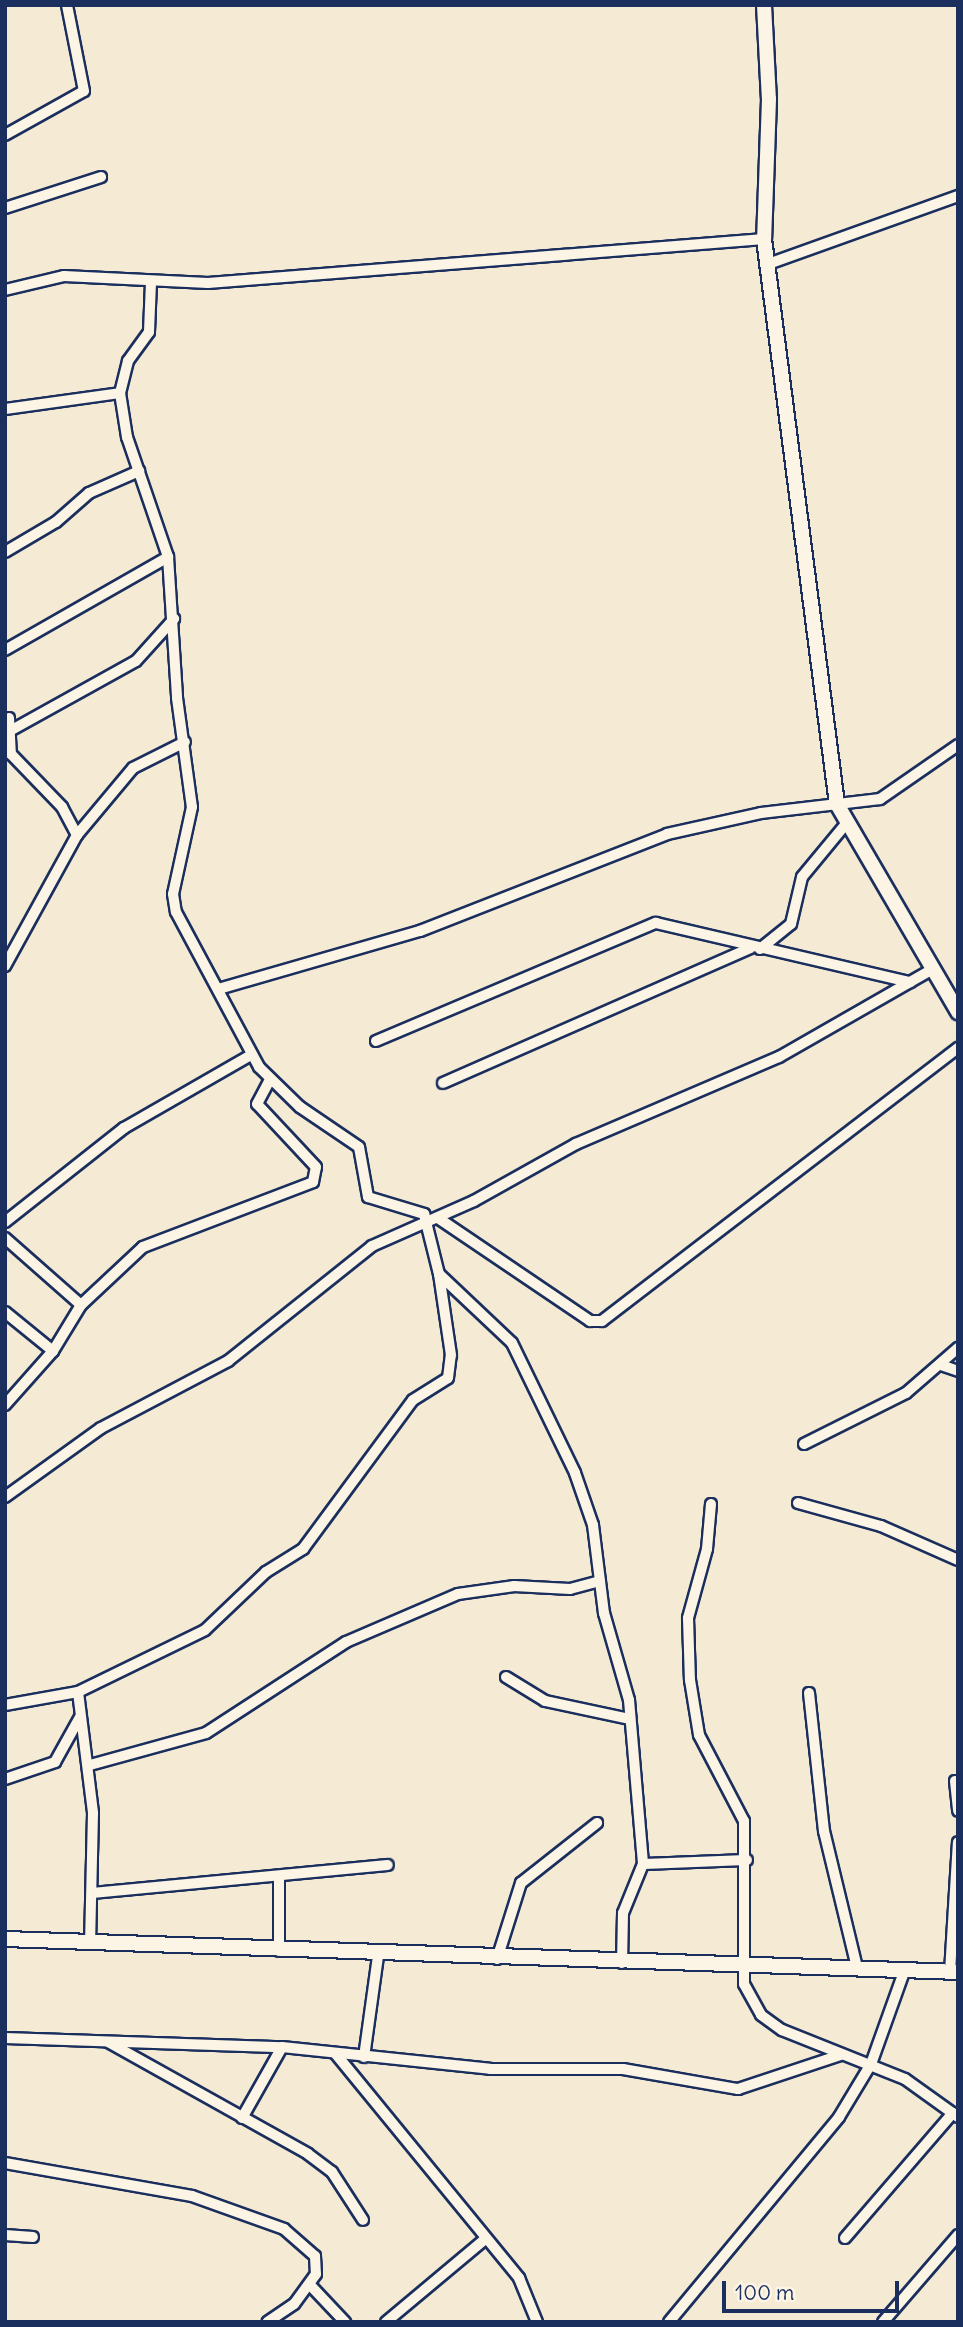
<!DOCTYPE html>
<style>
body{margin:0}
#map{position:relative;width:963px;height:2327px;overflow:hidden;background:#f5ead4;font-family:Delius,sans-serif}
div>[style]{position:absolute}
.roads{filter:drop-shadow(2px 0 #1b2f5e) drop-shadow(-2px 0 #1b2f5e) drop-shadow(0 2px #1b2f5e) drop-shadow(0 -2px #1b2f5e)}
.street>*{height:10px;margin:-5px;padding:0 5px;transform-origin:5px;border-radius:5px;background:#fcf5e5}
.secondary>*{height:14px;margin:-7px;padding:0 7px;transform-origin:7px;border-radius:7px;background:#fcf5e5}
span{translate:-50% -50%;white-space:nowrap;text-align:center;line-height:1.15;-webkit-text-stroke:7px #fcf5e5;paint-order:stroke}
.frame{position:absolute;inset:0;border:7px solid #1b2f5e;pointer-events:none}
.scale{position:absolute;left:722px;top:2281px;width:177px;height:32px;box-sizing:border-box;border:4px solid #1b2f5e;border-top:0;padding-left:9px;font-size:21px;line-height:24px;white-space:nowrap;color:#1b2f5e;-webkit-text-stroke:5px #fcf5e5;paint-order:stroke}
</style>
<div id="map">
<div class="roads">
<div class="street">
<div style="left:5px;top:135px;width:90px;rotate:-29.1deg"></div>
<div style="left:84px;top:91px;width:88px;rotate:-101.2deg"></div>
<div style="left:5px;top:208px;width:101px;rotate:-17.9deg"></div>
<div style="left:768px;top:264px;width:202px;rotate:-19.7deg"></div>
<div style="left:151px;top:282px;width:50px;rotate:92.3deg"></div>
<div style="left:149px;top:332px;width:36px;rotate:126deg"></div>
<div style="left:128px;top:361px;width:33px;rotate:104deg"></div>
<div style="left:120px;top:393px;width:45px;rotate:81deg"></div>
<div style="left:127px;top:437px;width:127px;rotate:71.1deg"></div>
<div style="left:168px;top:557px;width:141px;rotate:86.3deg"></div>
<div style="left:177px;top:698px;width:110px;rotate:82.2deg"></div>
<div style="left:192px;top:807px;width:89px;rotate:102.3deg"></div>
<div style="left:173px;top:894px;width:18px;rotate:81deg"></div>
<div style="left:176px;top:912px;width:176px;rotate:61.8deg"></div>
<div style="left:259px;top:1067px;width:57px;rotate:44.3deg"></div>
<div style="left:300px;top:1107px;width:71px;rotate:34.1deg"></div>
<div style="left:359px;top:1147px;width:51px;rotate:79.8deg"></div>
<div style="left:368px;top:1197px;width:59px;rotate:16.9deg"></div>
<div style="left:424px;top:1214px;width:62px;rotate:76deg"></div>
<div style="left:439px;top:1274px;width:100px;rotate:43.4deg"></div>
<div style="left:512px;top:1343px;width:144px;rotate:64.1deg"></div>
<div style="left:575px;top:1473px;width:55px;rotate:70.9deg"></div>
<div style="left:593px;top:1525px;width:89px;rotate:82.9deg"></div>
<div style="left:604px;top:1613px;width:91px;rotate:74deg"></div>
<div style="left:629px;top:1700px;width:165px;rotate:85.1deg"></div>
<div style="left:643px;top:1864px;width:53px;rotate:112.2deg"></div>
<div style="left:623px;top:1913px;width:50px;rotate:91.1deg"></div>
<div style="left:5px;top:290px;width:61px;rotate:-13.3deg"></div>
<div style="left:64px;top:276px;width:144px;rotate:2.8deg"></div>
<div style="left:208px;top:283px;width:558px;rotate:-4.52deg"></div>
<div style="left:5px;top:409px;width:116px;rotate:-7.9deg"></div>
<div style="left:5px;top:552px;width:59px;rotate:-30.5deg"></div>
<div style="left:56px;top:522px;width:44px;rotate:-41.3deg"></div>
<div style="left:89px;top:493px;width:55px;rotate:-23.7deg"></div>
<div style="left:5px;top:650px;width:188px;rotate:-29.7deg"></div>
<div style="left:9px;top:718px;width:36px;rotate:87deg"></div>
<div style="left:11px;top:754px;width:74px;rotate:46.1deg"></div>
<div style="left:62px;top:807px;width:32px;rotate:62deg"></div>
<div style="left:8px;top:732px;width:146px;rotate:-29deg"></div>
<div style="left:136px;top:661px;width:57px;rotate:-47.9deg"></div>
<div style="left:760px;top:949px;width:40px;rotate:-39deg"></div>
<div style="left:791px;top:924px;width:48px;rotate:-76.8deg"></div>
<div style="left:802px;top:877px;width:67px;rotate:-50.4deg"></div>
<div style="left:5px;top:966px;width:149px;rotate:-61.2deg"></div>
<div style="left:77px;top:835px;width:87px;rotate:-50.1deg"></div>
<div style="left:133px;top:768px;width:58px;rotate:-26.6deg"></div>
<div style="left:222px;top:988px;width:206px;rotate:-16.1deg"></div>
<div style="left:420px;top:931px;width:265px;rotate:-21.4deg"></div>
<div style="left:667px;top:834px;width:96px;rotate:-12.6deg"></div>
<div style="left:761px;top:813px;width:120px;rotate:-6.7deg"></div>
<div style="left:880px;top:799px;width:95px;rotate:-34.7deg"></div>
<div style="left:376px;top:1041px;width:304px;rotate:-22.9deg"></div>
<div style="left:656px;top:923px;width:261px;rotate:13.1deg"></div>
<div style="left:443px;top:1083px;width:336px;rotate:-23.7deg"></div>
<div style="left:438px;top:1218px;width:184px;rotate:34.1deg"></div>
<div style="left:590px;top:1321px;width:12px"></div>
<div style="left:602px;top:1321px;width:449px;rotate:-37.5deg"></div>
<div style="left:5px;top:1222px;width:152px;rotate:-38.3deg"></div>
<div style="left:124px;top:1128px;width:146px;rotate:-29.9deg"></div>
<div style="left:5px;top:1238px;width:101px;rotate:41.4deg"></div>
<div style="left:5px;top:1312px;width:62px;rotate:39.1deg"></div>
<div style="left:941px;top:1365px;width:18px;rotate:19deg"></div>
<div style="left:5px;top:1405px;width:72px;rotate:-48.4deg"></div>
<div style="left:53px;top:1351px;width:54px;rotate:-58.7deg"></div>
<div style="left:81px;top:1305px;width:85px;rotate:-43.1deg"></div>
<div style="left:143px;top:1247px;width:182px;rotate:-20.9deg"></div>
<div style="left:313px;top:1182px;width:15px;rotate:-79deg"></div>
<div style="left:316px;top:1167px;width:86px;rotate:-133.1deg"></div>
<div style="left:257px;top:1104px;width:27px;rotate:-62deg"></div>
<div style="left:804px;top:1444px;width:114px;rotate:-26.6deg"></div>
<div style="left:906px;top:1393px;width:69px;rotate:-40.9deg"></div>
<div style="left:5px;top:1497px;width:118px;rotate:-35.7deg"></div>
<div style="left:101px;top:1428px;width:144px;rotate:-27.8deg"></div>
<div style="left:228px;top:1361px;width:184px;rotate:-38.6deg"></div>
<div style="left:372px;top:1246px;width:111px;rotate:-23.8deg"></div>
<div style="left:474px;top:1201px;width:117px;rotate:-29.2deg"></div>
<div style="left:576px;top:1144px;width:221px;rotate:-23.2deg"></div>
<div style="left:779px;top:1057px;width:175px;rotate:-29.8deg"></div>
<div style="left:798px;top:1503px;width:86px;rotate:15.5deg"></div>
<div style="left:881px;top:1526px;width:84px;rotate:23.8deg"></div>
<div style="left:711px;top:1504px;width:45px;rotate:95.1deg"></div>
<div style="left:707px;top:1549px;width:72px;rotate:105.4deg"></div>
<div style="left:688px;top:1618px;width:62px;rotate:88.2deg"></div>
<div style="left:690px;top:1680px;width:56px;rotate:80.7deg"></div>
<div style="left:699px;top:1735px;width:97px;rotate:62.4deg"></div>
<div style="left:744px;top:1821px;width:163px;rotate:90deg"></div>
<div style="left:744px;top:1984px;width:35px;rotate:61deg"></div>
<div style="left:761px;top:2015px;width:26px;rotate:36deg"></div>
<div style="left:782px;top:2030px;width:132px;rotate:21.7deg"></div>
<div style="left:905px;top:2079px;width:65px;rotate:35.6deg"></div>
<div style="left:506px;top:1677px;width:46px;rotate:31.6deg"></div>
<div style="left:545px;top:1701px;width:87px;rotate:12deg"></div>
<div style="left:78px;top:1692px;width:122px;rotate:82.9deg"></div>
<div style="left:93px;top:1813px;width:130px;rotate:91.3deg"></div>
<div style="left:809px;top:1693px;width:139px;rotate:83.8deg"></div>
<div style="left:824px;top:1831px;width:140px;rotate:76.4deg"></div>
<div style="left:5px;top:1705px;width:74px;rotate:-10.1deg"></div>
<div style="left:78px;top:1692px;width:141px;rotate:-26deg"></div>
<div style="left:205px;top:1630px;width:84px;rotate:-43.6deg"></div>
<div style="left:266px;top:1572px;width:44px;rotate:-31.9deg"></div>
<div style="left:303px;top:1549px;width:185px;rotate:-53.6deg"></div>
<div style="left:413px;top:1400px;width:41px;rotate:-32.2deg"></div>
<div style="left:448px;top:1378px;width:23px;rotate:-83deg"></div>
<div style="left:451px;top:1355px;width:82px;rotate:-98.4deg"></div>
<div style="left:90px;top:1765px;width:120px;rotate:-15.4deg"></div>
<div style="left:206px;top:1733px;width:167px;rotate:-33deg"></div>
<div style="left:346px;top:1642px;width:122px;rotate:-23.2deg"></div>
<div style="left:458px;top:1594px;width:57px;rotate:-8.1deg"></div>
<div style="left:514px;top:1586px;width:56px;rotate:3.1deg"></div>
<div style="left:570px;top:1589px;width:31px;rotate:-15deg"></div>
<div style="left:5px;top:1779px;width:53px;rotate:-18.8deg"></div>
<div style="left:55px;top:1762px;width:51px;rotate:-60.9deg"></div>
<div style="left:955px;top:1781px;width:30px;rotate:84deg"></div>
<div style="left:643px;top:1864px;width:104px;rotate:-2.2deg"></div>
<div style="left:279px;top:1876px;width:75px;rotate:90deg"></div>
<div style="left:92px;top:1893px;width:297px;rotate:-5.4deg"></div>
<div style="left:497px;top:1959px;width:80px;rotate:-72.5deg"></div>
<div style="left:521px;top:1883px;width:97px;rotate:-38.3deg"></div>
<div style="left:950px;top:1972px;width:130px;rotate:-86.5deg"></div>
<div style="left:5px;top:2038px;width:277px;rotate:1.9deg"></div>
<div style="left:282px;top:2047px;width:209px;rotate:6deg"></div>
<div style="left:490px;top:2069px;width:133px"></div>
<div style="left:623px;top:2069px;width:117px;rotate:9.9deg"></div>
<div style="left:738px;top:2089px;width:108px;rotate:-18.4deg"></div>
<div style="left:108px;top:2042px;width:229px;rotate:29.2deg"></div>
<div style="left:308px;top:2154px;width:30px;rotate:37deg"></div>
<div style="left:332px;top:2172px;width:57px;rotate:57.1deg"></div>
<div style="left:335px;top:2053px;width:291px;rotate:50.7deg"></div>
<div style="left:519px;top:2278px;width:48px;rotate:67.8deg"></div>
<div style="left:364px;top:2057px;width:102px;rotate:-82.1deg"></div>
<div style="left:242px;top:2118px;width:81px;rotate:-60.6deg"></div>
<div style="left:5px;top:2163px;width:190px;rotate:10deg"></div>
<div style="left:192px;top:2196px;width:98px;rotate:19.7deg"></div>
<div style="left:284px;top:2229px;width:41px;rotate:41.1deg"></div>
<div style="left:315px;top:2256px;width:18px;rotate:87deg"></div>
<div style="left:316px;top:2274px;width:37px;rotate:126deg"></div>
<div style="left:294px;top:2304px;width:32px;rotate:146deg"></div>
<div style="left:5px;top:2235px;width:28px;rotate:4deg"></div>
<div style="left:845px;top:2238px;width:165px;rotate:-49.2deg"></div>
<div style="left:311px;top:2286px;width:50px;rotate:46.6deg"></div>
<div style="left:386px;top:2322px;width:126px;rotate:-39.9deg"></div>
<div style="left:669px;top:2322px;width:266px;rotate:-50.3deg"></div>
<div style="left:839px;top:2117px;width:62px;rotate:-58.9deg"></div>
<div style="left:871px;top:2064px;width:101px;rotate:-70.3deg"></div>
<div style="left:883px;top:2322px;width:115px;rotate:-49.2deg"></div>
</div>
<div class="secondary">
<div style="left:764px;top:5px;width:94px;rotate:87deg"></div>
<div style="left:769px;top:99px;width:140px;rotate:92deg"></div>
<div style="left:764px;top:239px;width:570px;rotate:82.64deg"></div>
<div style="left:837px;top:804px;width:241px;rotate:59.8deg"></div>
<div style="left:5px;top:1939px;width:954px;rotate:1.98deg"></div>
</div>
</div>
<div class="frame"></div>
<div class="scale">100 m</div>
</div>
